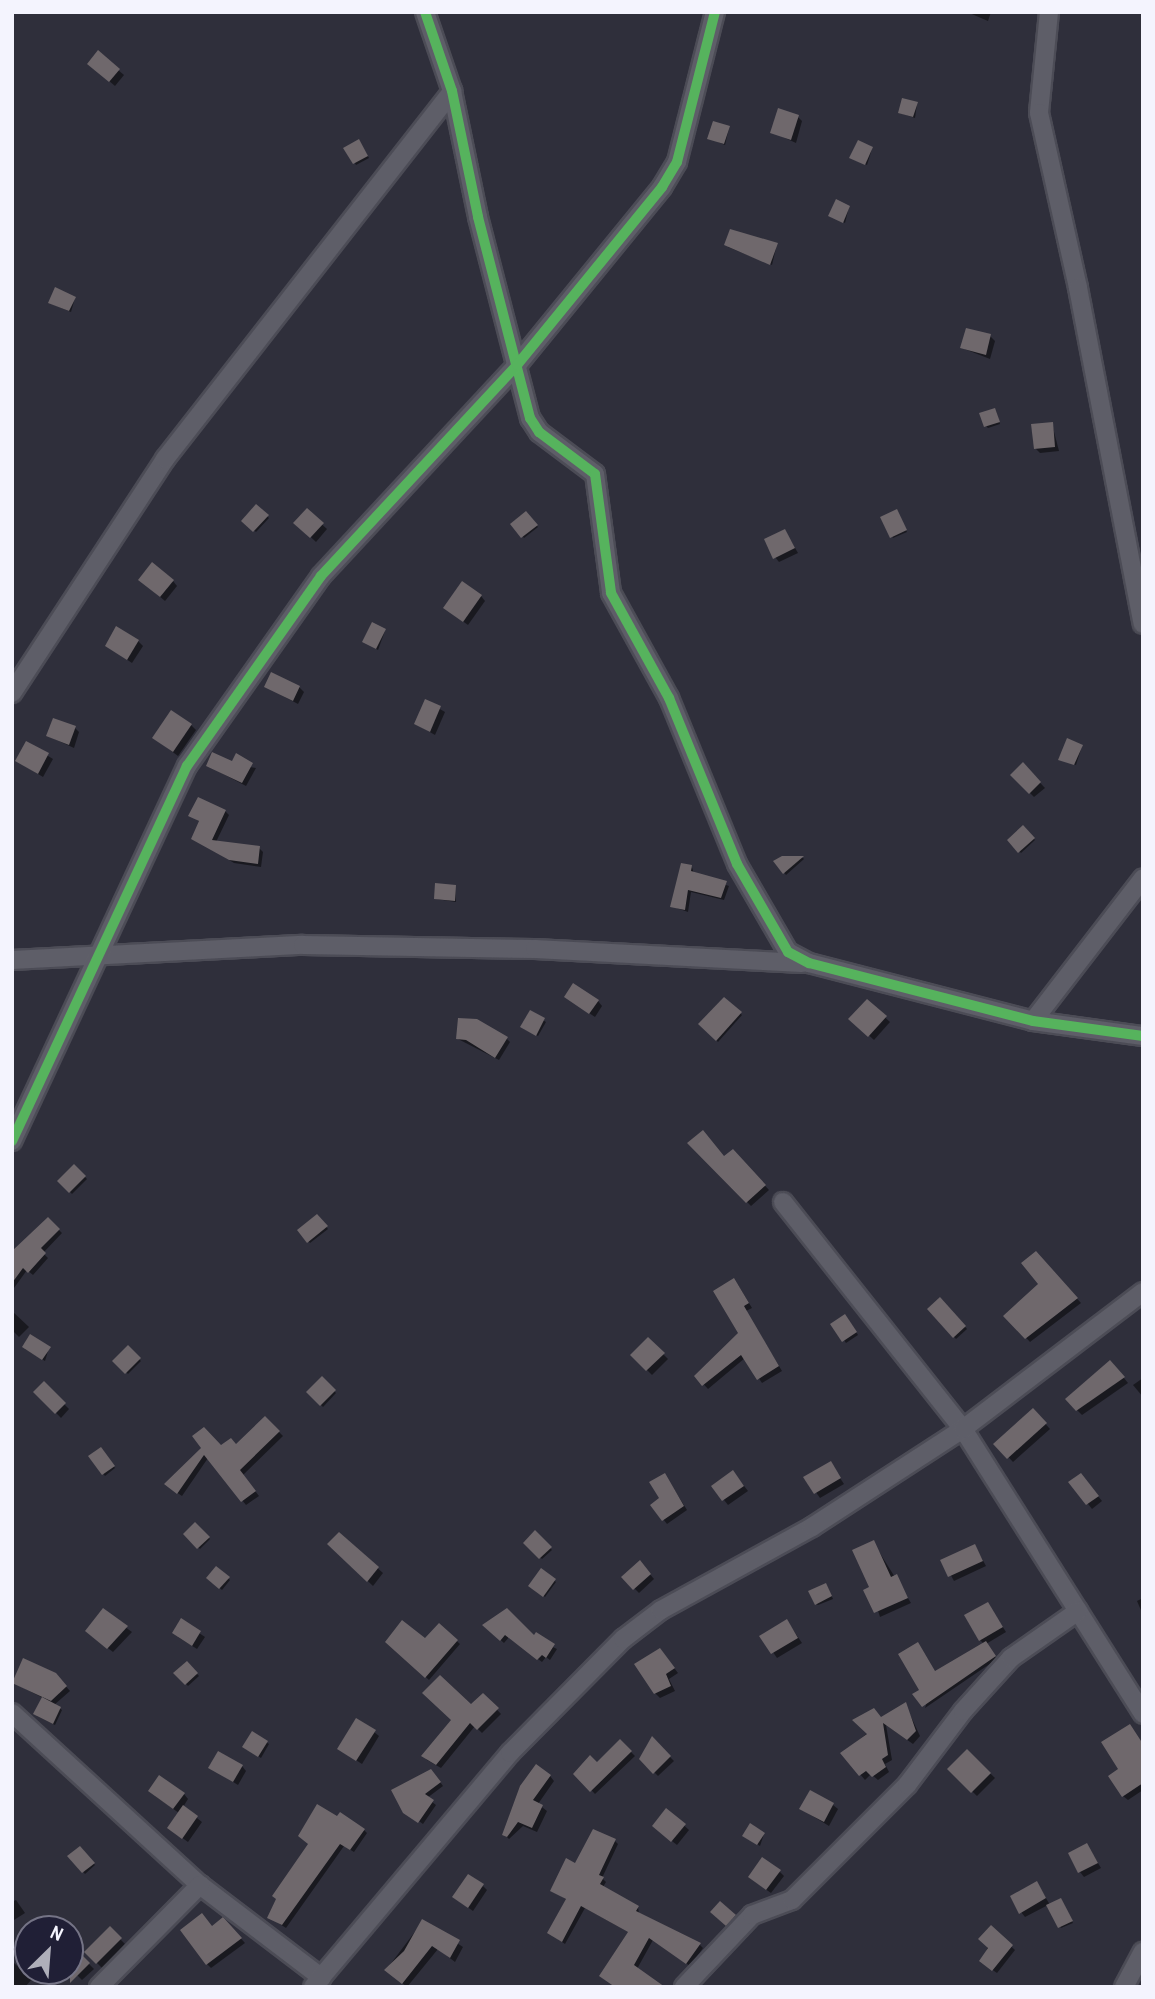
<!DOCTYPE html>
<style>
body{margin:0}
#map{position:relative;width:1155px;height:1999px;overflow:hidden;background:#2f2f3b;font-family:"Archivo Narrow",sans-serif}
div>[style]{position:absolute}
.shadow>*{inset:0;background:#0007}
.building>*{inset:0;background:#6f686c}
.roads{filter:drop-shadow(2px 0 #4c4c56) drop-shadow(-2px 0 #4c4c56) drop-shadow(0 2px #4c4c56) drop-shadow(0 -2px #4c4c56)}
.minor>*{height:18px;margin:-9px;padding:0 9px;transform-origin:9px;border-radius:9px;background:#5e5e68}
.cycleway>*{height:10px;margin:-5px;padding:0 5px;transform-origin:5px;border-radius:5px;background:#56b35d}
span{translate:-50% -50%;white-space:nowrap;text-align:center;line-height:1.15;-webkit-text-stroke:7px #201f36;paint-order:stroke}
.frame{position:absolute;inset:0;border:14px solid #f4f4fe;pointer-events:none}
.north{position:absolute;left:14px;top:1915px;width:70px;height:70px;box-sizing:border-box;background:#201f36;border:2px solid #757486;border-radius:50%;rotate:25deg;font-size:19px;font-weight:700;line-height:28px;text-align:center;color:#f4f4fe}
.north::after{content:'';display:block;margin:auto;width:24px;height:32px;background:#afafba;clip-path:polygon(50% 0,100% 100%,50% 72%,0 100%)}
</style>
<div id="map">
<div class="shadow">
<div style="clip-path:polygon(967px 12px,991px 12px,988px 21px)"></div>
<div style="clip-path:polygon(98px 53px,124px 75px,115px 86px,94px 68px)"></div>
<div style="clip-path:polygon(917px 104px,915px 118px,900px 113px)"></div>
<div style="clip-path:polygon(798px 117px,802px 121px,796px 143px,772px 132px)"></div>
<div style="clip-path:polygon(729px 128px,725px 145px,709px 138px)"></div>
<div style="clip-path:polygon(360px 143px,369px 158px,356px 165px,346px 148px)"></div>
<div style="clip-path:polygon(872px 149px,867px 165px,853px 159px)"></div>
<div style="clip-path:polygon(849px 207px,845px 223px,832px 217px)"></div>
<div style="clip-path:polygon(731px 231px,777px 244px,772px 265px,728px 247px)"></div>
<div style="clip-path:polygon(75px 298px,71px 312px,52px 304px)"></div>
<div style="clip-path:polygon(990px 336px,995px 341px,990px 359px,962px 348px)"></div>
<div style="clip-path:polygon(996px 411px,1000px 424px,988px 428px,986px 426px)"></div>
<div style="clip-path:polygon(1052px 424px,1059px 451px,1040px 453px,1035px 448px)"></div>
<div style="clip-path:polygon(256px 507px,269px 518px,256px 532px,243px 521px)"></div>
<div style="clip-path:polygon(307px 511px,327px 529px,316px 542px,296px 523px)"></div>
<div style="clip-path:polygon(526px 513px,538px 527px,524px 538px,513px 524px)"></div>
<div style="clip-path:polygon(898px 513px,907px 532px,893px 538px,892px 536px)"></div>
<div style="clip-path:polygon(785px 531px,798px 553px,779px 562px,775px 557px)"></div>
<div style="clip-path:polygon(173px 581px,177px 586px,165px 601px,145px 584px)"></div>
<div style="clip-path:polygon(481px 596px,485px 601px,468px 625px,450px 612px)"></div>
<div style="clip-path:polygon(385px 631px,378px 650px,366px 643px)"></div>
<div style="clip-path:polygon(138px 641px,143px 646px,132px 663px,107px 646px)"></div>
<div style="clip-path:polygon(266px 687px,299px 687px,304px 692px,298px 704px)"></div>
<div style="clip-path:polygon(426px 701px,445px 712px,435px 735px,416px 724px)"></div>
<div style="clip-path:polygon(191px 725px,196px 730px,178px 756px,154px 738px)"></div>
<div style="clip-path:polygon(75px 728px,79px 732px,74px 748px,48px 736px)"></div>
<div style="clip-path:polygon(27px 743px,53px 759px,43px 777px,17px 761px)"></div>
<div style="clip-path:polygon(1082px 746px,1076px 765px,1060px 760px)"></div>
<div style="clip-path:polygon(232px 764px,256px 768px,246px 786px,208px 766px)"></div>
<div style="clip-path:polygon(1023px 765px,1045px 788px,1034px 797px,1012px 775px)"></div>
<div style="clip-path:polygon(225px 811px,229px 815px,216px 842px,259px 848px,263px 852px,261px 867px,234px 863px,193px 838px,200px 822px,191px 816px)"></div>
<div style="clip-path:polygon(1023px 828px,1035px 840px,1021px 853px,1009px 841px)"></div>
<div style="clip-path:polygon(783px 857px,803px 858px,804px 859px,786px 875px,776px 862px)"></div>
<div style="clip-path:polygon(692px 867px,694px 874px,729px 886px,724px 900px,691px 892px,688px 912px,671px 906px)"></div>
<div style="clip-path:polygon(455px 887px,456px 902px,436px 899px)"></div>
<div style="clip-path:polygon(724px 999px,742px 1015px,718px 1042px,701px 1024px)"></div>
<div style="clip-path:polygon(571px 1001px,598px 1001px,602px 1006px,595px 1017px)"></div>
<div style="clip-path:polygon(867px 1001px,890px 1022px,874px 1040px,851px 1019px)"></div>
<div style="clip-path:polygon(530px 1012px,546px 1022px,538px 1036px,524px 1029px)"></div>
<div style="clip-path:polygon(458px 1039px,507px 1039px,510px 1042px,499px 1060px)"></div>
<div style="clip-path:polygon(689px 1143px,724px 1158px,733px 1152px,769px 1190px,751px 1206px)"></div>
<div style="clip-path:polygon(74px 1166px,87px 1179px,72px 1194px,60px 1181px)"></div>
<div style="clip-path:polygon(317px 1216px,328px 1229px,310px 1243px,299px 1230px)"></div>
<div style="clip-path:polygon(48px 1219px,62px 1233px,43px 1253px,48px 1258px,33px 1275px,27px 1270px,14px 1288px,12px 1254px)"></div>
<div style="clip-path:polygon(1036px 1254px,1081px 1303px,1030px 1342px,1006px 1316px,1041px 1284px)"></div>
<div style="clip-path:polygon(738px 1285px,752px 1308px,746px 1311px,782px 1371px,762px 1383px,745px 1358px,708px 1389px,697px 1377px,741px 1334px)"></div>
<div style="clip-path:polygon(940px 1299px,967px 1329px,956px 1339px,929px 1309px)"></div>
<div style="clip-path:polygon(12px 1311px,29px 1327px,19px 1337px,12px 1330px)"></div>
<div style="clip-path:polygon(847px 1318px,858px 1335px,846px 1343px,833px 1324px)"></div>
<div style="clip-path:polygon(648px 1339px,668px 1359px,652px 1375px,632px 1355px)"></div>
<div style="clip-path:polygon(49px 1348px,45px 1361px,25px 1349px)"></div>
<div style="clip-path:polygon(128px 1348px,141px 1361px,128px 1374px,115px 1361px)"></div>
<div style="clip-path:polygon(1115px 1367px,1128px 1383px,1082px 1415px,1077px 1410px)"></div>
<div style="clip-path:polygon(1143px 1378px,1143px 1397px,1133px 1385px)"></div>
<div style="clip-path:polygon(322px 1379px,336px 1393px,323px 1407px,308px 1392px)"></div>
<div style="clip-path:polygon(44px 1384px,69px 1409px,61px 1418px,36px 1392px)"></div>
<div style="clip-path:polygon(1033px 1410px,1050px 1429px,1013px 1462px,996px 1444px)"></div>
<div style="clip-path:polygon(265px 1418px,283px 1436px,243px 1475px,259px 1496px,246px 1505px,208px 1458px,182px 1496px,170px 1488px,203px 1448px,236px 1446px)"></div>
<div style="clip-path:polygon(103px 1451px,115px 1468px,105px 1476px,91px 1457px)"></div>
<div style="clip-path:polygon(830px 1463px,844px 1484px,820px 1498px,806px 1478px)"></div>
<div style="clip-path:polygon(665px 1475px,687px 1510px,667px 1524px,652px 1505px,662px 1499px)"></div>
<div style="clip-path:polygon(737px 1477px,748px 1491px,728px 1505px,713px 1486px)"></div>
<div style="clip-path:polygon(1085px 1480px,1102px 1501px,1092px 1509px,1071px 1482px)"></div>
<div style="clip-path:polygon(195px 1524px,210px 1539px,200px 1549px,185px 1534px)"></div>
<div style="clip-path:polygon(535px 1533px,552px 1550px,542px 1559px,525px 1543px)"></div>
<div style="clip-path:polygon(339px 1534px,383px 1573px,373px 1586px,329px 1544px)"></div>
<div style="clip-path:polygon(873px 1542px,911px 1603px,880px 1617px,871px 1588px)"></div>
<div style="clip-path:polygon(975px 1546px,986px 1566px,954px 1581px,943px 1561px)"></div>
<div style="clip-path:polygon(644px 1567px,654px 1579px,639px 1593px,623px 1577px)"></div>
<div style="clip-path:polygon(216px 1569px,230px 1580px,222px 1590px,208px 1578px)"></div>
<div style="clip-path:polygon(542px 1571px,556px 1582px,545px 1597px,530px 1586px)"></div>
<div style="clip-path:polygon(827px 1586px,833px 1599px,818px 1605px,816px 1604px)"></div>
<div style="clip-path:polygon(1143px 1598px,1143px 1615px,1137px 1601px)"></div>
<div style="clip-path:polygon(988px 1604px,1006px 1632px,986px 1644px,997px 1659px,925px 1708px,936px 1673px,984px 1644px,980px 1640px)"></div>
<div style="clip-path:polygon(103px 1611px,132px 1632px,113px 1652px,92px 1636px)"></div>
<div style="clip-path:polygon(181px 1621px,205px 1637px,197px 1649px,178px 1637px)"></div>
<div style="clip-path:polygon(787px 1621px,802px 1643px,777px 1658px,762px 1636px)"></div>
<div style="clip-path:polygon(439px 1625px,460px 1644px,429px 1680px,387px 1641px,425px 1641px)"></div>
<div style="clip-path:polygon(484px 1625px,534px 1638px,557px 1649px,550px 1660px,546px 1657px,542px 1662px,509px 1637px,504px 1643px)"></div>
<div style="clip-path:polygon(664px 1655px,678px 1673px,669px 1679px,675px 1691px,660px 1698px,655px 1693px)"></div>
<div style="clip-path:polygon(187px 1663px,199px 1676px,188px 1686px,176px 1673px)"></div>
<div style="clip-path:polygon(55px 1674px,70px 1691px,54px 1705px,62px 1710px,55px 1725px,37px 1716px,43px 1698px,14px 1683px)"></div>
<div style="clip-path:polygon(483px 1695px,501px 1714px,482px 1733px,475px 1726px,441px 1768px,427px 1760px,423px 1756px)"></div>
<div style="clip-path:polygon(905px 1704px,920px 1736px,913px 1744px,886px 1725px,892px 1760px,885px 1764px,889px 1772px,878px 1780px,871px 1774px,865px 1780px,842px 1753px)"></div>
<div style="clip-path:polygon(374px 1732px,379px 1736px,362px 1764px,339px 1749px)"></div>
<div style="clip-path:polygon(253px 1734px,269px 1744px,261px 1758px,246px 1749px)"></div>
<div style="clip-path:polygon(652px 1739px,674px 1761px,658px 1776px,641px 1759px)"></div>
<div style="clip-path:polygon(620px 1741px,635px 1756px,595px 1794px,576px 1774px,597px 1764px)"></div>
<div style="clip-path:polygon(1143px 1744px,1143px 1790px,1128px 1800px,1123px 1796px)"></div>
<div style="clip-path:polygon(967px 1751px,995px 1778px,977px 1796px,949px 1769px)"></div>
<div style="clip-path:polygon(242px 1766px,246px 1771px,238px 1785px,211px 1768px)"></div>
<div style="clip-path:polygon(434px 1774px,443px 1786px,427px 1798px,436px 1805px,423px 1824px,405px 1811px)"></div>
<div style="clip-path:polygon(550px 1776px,554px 1781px,538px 1804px,547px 1811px,537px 1832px,523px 1826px,509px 1839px,504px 1834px)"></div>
<div style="clip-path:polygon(184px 1794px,188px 1799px,183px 1807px,202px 1822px,188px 1842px,174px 1832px,179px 1813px,155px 1796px)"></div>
<div style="clip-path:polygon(833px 1805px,838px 1809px,829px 1826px,801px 1809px)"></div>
<div style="clip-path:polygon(667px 1810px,689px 1830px,677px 1845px,658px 1830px)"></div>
<div style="clip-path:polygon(364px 1830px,367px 1833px,354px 1852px,344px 1846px,286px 1928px,269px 1917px,310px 1844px)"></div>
<div style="clip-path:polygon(764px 1834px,760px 1846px,746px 1837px)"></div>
<div style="clip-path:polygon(615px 1841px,618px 1844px,602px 1878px,606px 1882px,603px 1887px,638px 1907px,639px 1914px,700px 1945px,703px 1948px,690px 1966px,653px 1940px,637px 1969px,616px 1987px,630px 1933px,585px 1908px,565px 1944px,549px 1933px,567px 1900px,552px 1890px,575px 1865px)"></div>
<div style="clip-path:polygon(1087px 1845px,1101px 1868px,1084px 1877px,1080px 1872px)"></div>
<div style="clip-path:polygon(80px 1848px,95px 1865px,85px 1874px,70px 1857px)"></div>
<div style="clip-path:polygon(780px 1872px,784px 1876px,771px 1893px,754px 1881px)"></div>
<div style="clip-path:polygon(1037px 1883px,1050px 1905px,1062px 1901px,1073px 1923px,1061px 1928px,1048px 1905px,1025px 1917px,1021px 1912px)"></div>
<div style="clip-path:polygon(483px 1886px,487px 1890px,473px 1911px,459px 1901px)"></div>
<div style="clip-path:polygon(16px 1900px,25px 1913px,14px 1920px,12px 1902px)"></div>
<div style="clip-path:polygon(720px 1903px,737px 1918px,729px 1926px,712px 1912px)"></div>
<div style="clip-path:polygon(223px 1919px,245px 1943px,211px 1968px,207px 1964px,212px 1927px)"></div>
<div style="clip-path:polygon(423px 1921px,463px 1947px,455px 1962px,438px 1949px,407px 1987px,386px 1970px)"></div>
<div style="clip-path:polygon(991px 1928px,1015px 1950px,997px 1973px,984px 1964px)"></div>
<div style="clip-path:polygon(110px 1929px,125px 1944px,102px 1968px,86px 1952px)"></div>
<div style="clip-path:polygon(70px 1945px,94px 1969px,82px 1980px,70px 1968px)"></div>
<div style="clip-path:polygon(14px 1963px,32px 1979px,25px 1987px,12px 1987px)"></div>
</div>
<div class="building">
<div style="clip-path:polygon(98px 50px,120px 69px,109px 82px,87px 64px)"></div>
<div style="clip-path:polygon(902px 98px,918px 102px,913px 117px,898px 113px)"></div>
<div style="clip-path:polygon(778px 108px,799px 115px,791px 140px,770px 133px)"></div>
<div style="clip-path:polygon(713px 121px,730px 126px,724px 144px,707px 139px)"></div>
<div style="clip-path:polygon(359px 139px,368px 156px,353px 164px,343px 148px)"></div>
<div style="clip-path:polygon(858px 140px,873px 147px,865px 165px,849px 158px)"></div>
<div style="clip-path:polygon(836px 199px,850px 206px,843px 223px,828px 216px)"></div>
<div style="clip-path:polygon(730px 229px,778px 243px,770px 265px,724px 245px)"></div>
<div style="clip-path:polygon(55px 287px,76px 297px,69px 311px,48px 303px)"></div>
<div style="clip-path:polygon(966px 328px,991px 334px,986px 355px,960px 348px)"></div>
<div style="clip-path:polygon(995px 408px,1000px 422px,984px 427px,979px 413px)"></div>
<div style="clip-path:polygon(1053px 422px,1055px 447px,1034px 449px,1031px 424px)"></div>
<div style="clip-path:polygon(256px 504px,269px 515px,253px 532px,241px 521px)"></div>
<div style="clip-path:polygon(307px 508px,324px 523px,310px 538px,293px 523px)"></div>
<div style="clip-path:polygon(897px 509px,907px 530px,890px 538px,880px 517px)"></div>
<div style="clip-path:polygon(526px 511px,538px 525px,521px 538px,510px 524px)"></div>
<div style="clip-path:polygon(785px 529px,795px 548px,773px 559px,764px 539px)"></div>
<div style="clip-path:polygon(152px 562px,174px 580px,160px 597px,138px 580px)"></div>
<div style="clip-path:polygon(462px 581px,482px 595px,463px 622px,443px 608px)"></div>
<div style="clip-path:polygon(372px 622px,386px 629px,376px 649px,362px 642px)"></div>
<div style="clip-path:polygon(116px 626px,139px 640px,127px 660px,105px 646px)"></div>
<div style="clip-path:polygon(271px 672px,300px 686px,293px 701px,264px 687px)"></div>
<div style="clip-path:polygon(425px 699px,441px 706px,430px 732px,414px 724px)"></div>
<div style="clip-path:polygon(171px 710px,192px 724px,173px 752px,152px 738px)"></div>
<div style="clip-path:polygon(53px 718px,76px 726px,69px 745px,46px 736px)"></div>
<div style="clip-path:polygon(1067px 738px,1083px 745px,1074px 765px,1058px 760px)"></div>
<div style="clip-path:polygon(26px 741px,49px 753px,38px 774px,15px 761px)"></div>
<div style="clip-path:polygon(212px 752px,232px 761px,236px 753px,253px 763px,242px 783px,206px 766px)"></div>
<div style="clip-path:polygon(1023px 762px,1041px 782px,1029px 794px,1010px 775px)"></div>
<div style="clip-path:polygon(198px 797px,226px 810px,212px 840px,260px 846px,258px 864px,229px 860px,191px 839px,199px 821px,188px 816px)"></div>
<div style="clip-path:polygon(1023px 825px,1035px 838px,1018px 853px,1007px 840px)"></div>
<div style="clip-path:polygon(782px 856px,804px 856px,783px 874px,773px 861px)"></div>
<div style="clip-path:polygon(681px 863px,692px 865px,691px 871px,727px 881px,721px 898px,688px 890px,685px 910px,670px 907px)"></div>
<div style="clip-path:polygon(435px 883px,456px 885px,455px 901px,434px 899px)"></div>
<div style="clip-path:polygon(573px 983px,599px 1000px,589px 1014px,564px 997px)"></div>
<div style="clip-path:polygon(724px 997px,742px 1012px,716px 1041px,698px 1024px)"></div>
<div style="clip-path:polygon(867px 999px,887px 1016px,868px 1037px,848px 1019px)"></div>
<div style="clip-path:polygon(530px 1010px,545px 1018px,536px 1036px,520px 1027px)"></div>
<div style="clip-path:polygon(458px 1018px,477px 1019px,508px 1037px,495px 1058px,466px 1040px,456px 1039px)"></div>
<div style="clip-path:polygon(703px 1130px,724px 1156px,733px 1149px,766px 1185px,746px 1203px,687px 1143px)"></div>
<div style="clip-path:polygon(74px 1164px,86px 1176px,69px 1193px,57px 1181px)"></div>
<div style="clip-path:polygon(317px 1214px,328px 1226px,307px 1243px,297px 1230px)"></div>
<div style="clip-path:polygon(48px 1217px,60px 1229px,41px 1248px,46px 1253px,28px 1273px,23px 1268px,12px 1283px,12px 1251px)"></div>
<div style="clip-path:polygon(1036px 1251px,1078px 1298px,1025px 1339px,1003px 1316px,1038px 1284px,1021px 1263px)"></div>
<div style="clip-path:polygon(734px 1278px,749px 1303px,744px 1306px,779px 1366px,757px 1380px,741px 1355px,702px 1386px,694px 1376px,738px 1333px,713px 1291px)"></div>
<div style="clip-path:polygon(940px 1297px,966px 1326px,953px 1338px,927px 1309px)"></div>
<div style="clip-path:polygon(845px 1314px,857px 1332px,842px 1342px,830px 1324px)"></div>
<div style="clip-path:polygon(30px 1334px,51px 1347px,42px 1360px,22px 1347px)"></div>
<div style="clip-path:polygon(648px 1337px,665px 1353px,646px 1371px,630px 1355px)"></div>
<div style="clip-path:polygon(128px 1345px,141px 1358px,125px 1374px,112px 1361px)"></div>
<div style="clip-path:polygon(1110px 1360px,1125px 1377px,1076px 1411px,1065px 1399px)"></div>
<div style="clip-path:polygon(322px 1376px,336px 1390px,320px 1406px,306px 1392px)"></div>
<div style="clip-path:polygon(44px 1381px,66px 1403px,55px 1414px,33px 1392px)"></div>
<div style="clip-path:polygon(1033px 1408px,1047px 1423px,1007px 1459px,993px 1444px)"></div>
<div style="clip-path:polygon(265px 1416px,280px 1431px,240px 1470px,256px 1491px,241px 1502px,204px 1455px,177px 1494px,164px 1484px,201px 1448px,192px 1436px,204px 1427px,221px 1445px,231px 1438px,236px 1444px)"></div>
<div style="clip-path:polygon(101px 1447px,115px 1466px,102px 1475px,88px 1456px)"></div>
<div style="clip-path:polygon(831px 1461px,841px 1478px,814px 1494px,803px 1477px)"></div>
<div style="clip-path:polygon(733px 1470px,744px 1486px,722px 1501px,711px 1486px)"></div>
<div style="clip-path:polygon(665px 1473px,684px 1506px,662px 1521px,650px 1505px,659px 1498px,649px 1482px)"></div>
<div style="clip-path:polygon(1081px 1473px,1099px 1496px,1086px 1505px,1068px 1482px)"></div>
<div style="clip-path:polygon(195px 1522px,210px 1537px,197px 1549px,183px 1534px)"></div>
<div style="clip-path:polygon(535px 1530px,552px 1547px,539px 1559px,523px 1543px)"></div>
<div style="clip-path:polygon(339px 1532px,379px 1567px,367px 1582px,327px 1544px)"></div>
<div style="clip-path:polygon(874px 1540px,891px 1577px,897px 1574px,908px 1598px,874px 1613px,863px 1590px,869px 1587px,852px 1550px)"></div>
<div style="clip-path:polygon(975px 1544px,983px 1561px,948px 1577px,940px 1560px)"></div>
<div style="clip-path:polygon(640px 1560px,651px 1574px,633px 1590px,621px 1577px)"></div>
<div style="clip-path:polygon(216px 1566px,230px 1577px,219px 1589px,206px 1578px)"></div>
<div style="clip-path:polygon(541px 1568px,556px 1579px,543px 1597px,528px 1586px)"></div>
<div style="clip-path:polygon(826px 1583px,832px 1596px,815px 1605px,808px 1591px)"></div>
<div style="clip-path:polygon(988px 1602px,1003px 1627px,979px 1641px,964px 1615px)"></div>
<div style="clip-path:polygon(103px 1608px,128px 1626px,107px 1649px,85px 1631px)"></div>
<div style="clip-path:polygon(507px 1608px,534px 1635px,536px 1632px,555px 1644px,546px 1658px,542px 1655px,537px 1660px,505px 1635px,500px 1641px,482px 1625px)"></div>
<div style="clip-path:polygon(181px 1618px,201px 1631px,192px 1646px,172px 1633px)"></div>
<div style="clip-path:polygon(787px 1619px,798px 1638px,771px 1654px,759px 1636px)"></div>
<div style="clip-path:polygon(402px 1620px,425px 1638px,439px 1623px,458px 1640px,425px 1678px,385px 1642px)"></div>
<div style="clip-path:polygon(986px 1641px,996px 1656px,922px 1707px,912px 1694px,919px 1690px,898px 1654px,918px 1642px,935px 1671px)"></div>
<div style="clip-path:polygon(660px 1648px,675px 1668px,666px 1674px,671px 1686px,654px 1694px,634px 1664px)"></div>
<div style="clip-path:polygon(23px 1658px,56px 1673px,67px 1686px,51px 1701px,12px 1683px)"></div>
<div style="clip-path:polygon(187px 1661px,198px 1673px,185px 1685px,173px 1673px)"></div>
<div style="clip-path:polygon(440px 1675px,471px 1704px,483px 1693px,499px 1708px,477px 1730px,470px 1723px,436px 1765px,421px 1756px,451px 1720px,422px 1693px)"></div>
<div style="clip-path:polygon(42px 1697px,61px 1707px,53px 1724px,33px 1714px)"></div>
<div style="clip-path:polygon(906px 1702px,916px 1731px,907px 1740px,883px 1723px,888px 1755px,882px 1759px,886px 1767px,872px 1777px,866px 1771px,859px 1776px,840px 1753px,867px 1734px,852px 1720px,874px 1708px,881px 1717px)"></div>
<div style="clip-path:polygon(356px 1718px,376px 1730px,356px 1761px,337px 1749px)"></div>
<div style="clip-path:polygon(1130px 1724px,1143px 1744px,1143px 1783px,1122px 1797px,1108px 1776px,1118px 1769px,1101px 1742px)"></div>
<div style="clip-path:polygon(252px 1731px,268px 1741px,258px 1757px,242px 1747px)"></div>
<div style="clip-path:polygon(652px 1736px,671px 1756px,653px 1774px,639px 1759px)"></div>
<div style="clip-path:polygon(620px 1739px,632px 1751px,590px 1792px,573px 1774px,590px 1755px,597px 1762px)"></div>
<div style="clip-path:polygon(967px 1749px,991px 1773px,971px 1793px,947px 1769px)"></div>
<div style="clip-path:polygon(218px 1751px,243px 1765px,233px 1782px,208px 1768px)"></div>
<div style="clip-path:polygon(536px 1764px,551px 1775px,533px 1800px,543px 1805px,532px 1828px,518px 1822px,507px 1837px,502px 1835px,520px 1786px)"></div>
<div style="clip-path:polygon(431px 1769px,441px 1782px,425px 1794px,434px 1800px,418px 1823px,403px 1813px,391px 1790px)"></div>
<div style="clip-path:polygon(159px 1775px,185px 1793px,173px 1809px,148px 1791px)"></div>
<div style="clip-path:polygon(810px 1790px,834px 1803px,824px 1822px,799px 1809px)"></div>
<div style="clip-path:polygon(317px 1804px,337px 1816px,340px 1812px,365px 1829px,350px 1850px,340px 1844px,282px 1925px,267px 1918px,276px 1899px,272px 1896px,308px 1844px,298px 1836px)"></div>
<div style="clip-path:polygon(183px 1805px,198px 1816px,182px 1839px,167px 1828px)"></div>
<div style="clip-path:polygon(666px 1808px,686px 1824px,671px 1842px,652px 1826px)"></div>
<div style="clip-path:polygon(750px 1823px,765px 1833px,757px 1845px,742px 1836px)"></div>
<div style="clip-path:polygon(593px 1829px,616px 1839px,599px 1875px,604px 1877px,600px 1884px,639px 1906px,636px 1911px,701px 1943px,686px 1964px,649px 1938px,634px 1965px,665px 1987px,615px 1987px,599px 1976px,628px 1932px,581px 1906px,562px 1942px,547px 1933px,566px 1899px,550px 1891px,566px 1858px,575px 1863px)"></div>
<div style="clip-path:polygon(1087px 1843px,1098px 1863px,1078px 1873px,1068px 1853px)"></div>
<div style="clip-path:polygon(80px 1846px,95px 1863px,82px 1873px,67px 1856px)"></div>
<div style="clip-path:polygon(762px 1857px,781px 1870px,766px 1890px,748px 1877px)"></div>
<div style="clip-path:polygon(468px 1874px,484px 1884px,468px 1908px,452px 1897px)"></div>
<div style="clip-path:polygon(1037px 1881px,1046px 1898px,1019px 1914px,1010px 1896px)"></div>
<div style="clip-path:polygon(1061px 1898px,1073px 1921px,1058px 1928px,1046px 1905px)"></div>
<div style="clip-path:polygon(720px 1901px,736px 1915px,726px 1926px,710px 1912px)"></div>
<div style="clip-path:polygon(202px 1913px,212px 1926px,223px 1917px,242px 1938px,206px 1965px,180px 1930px)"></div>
<div style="clip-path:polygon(422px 1919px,460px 1940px,450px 1958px,432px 1946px,402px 1984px,384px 1970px,404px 1951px)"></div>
<div style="clip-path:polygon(991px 1925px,1013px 1945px,992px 1971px,979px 1961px,988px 1948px,978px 1939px)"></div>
<div style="clip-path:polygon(110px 1926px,122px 1938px,96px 1964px,84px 1952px)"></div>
<div style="clip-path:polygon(70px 1943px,90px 1963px,70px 1983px)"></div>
</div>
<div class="roads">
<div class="minor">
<div style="left:425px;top:12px;width:83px;rotate:71.1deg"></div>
<div style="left:452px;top:91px;width:129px;rotate:78.3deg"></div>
<div style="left:478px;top:217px;width:208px;rotate:75.5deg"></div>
<div style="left:530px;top:418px;width:17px;rotate:57deg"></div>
<div style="left:539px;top:432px;width:70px;rotate:36.9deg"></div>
<div style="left:595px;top:474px;width:120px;rotate:82.3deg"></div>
<div style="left:611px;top:593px;width:120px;rotate:61.1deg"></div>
<div style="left:669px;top:698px;width:179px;rotate:67.7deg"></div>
<div style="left:737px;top:864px;width:102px;rotate:59.9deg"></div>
<div style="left:788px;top:952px;width:24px;rotate:28deg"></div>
<div style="left:809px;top:963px;width:231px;rotate:14.5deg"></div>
<div style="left:1033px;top:1021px;width:111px;rotate:7.8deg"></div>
<div style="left:1049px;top:12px;width:101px;rotate:95.7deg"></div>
<div style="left:1039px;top:113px;width:179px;rotate:77.4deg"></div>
<div style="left:1078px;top:288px;width:342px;rotate:79.1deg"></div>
<div style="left:12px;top:693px;width:280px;rotate:-56.8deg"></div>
<div style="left:165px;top:459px;width:467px;rotate:-52deg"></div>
<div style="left:12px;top:960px;width:291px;rotate:-3deg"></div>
<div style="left:303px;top:945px;width:232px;rotate:1deg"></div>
<div style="left:535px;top:949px;width:267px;rotate:3deg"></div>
<div style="left:1033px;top:1021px;width:180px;rotate:-52.4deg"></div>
<div style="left:12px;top:1141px;width:414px;rotate:-65deg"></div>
<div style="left:187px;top:766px;width:232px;rotate:-54.8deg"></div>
<div style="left:321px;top:576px;width:288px;rotate:-47.1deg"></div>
<div style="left:517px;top:365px;width:230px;rotate:-50.8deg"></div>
<div style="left:662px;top:187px;width:29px;rotate:-59deg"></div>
<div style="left:677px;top:162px;width:155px;rotate:-75.8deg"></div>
<div style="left:783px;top:1202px;width:290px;rotate:51.6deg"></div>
<div style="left:963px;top:1429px;width:337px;rotate:57.7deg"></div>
<div style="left:12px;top:1713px;width:255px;rotate:42.5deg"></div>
<div style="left:200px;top:1885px;width:153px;rotate:37.3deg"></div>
<div style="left:99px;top:1987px;width:144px;rotate:-45.3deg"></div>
<div style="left:313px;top:1987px;width:306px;rotate:-49.9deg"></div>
<div style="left:510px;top:1753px;width:161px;rotate:-45.3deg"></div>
<div style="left:623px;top:1639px;width:48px;rotate:-37.3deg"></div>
<div style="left:661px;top:1610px;width:172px;rotate:-28.8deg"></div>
<div style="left:812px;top:1527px;width:180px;rotate:-33deg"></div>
<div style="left:963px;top:1429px;width:226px;rotate:-37.3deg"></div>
<div style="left:684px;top:1987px;width:99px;rotate:-46.6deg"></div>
<div style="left:752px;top:1915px;width:43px;rotate:-20.6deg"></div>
<div style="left:792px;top:1900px;width:163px;rotate:-45deg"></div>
<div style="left:907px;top:1785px;width:93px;rotate:-52.9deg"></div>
<div style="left:963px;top:1711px;width:72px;rotate:-47.8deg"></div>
<div style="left:1011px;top:1658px;width:82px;rotate:-35deg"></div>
<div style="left:1124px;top:1987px;width:40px;rotate:-62deg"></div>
</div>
</div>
<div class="cycleway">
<div style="left:425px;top:12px;width:83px;rotate:71.1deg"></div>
<div style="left:452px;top:91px;width:129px;rotate:78.3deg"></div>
<div style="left:478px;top:217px;width:208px;rotate:75.5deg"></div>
<div style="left:530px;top:418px;width:17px;rotate:57deg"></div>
<div style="left:539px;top:432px;width:70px;rotate:36.9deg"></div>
<div style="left:595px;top:474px;width:120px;rotate:82.3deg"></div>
<div style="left:611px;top:593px;width:120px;rotate:61.1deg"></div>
<div style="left:669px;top:698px;width:179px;rotate:67.7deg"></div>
<div style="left:737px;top:864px;width:102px;rotate:59.9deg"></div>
<div style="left:788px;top:952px;width:24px;rotate:28deg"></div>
<div style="left:809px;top:963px;width:231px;rotate:14.5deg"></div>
<div style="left:1033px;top:1021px;width:111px;rotate:7.8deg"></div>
<div style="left:12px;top:1141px;width:414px;rotate:-65deg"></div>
<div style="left:187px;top:766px;width:232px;rotate:-54.8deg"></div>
<div style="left:321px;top:576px;width:288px;rotate:-47.1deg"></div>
<div style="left:517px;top:365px;width:230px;rotate:-50.8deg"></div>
<div style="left:662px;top:187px;width:29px;rotate:-59deg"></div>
<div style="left:677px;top:162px;width:155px;rotate:-75.8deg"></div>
</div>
<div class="frame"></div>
<div class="north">N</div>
</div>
